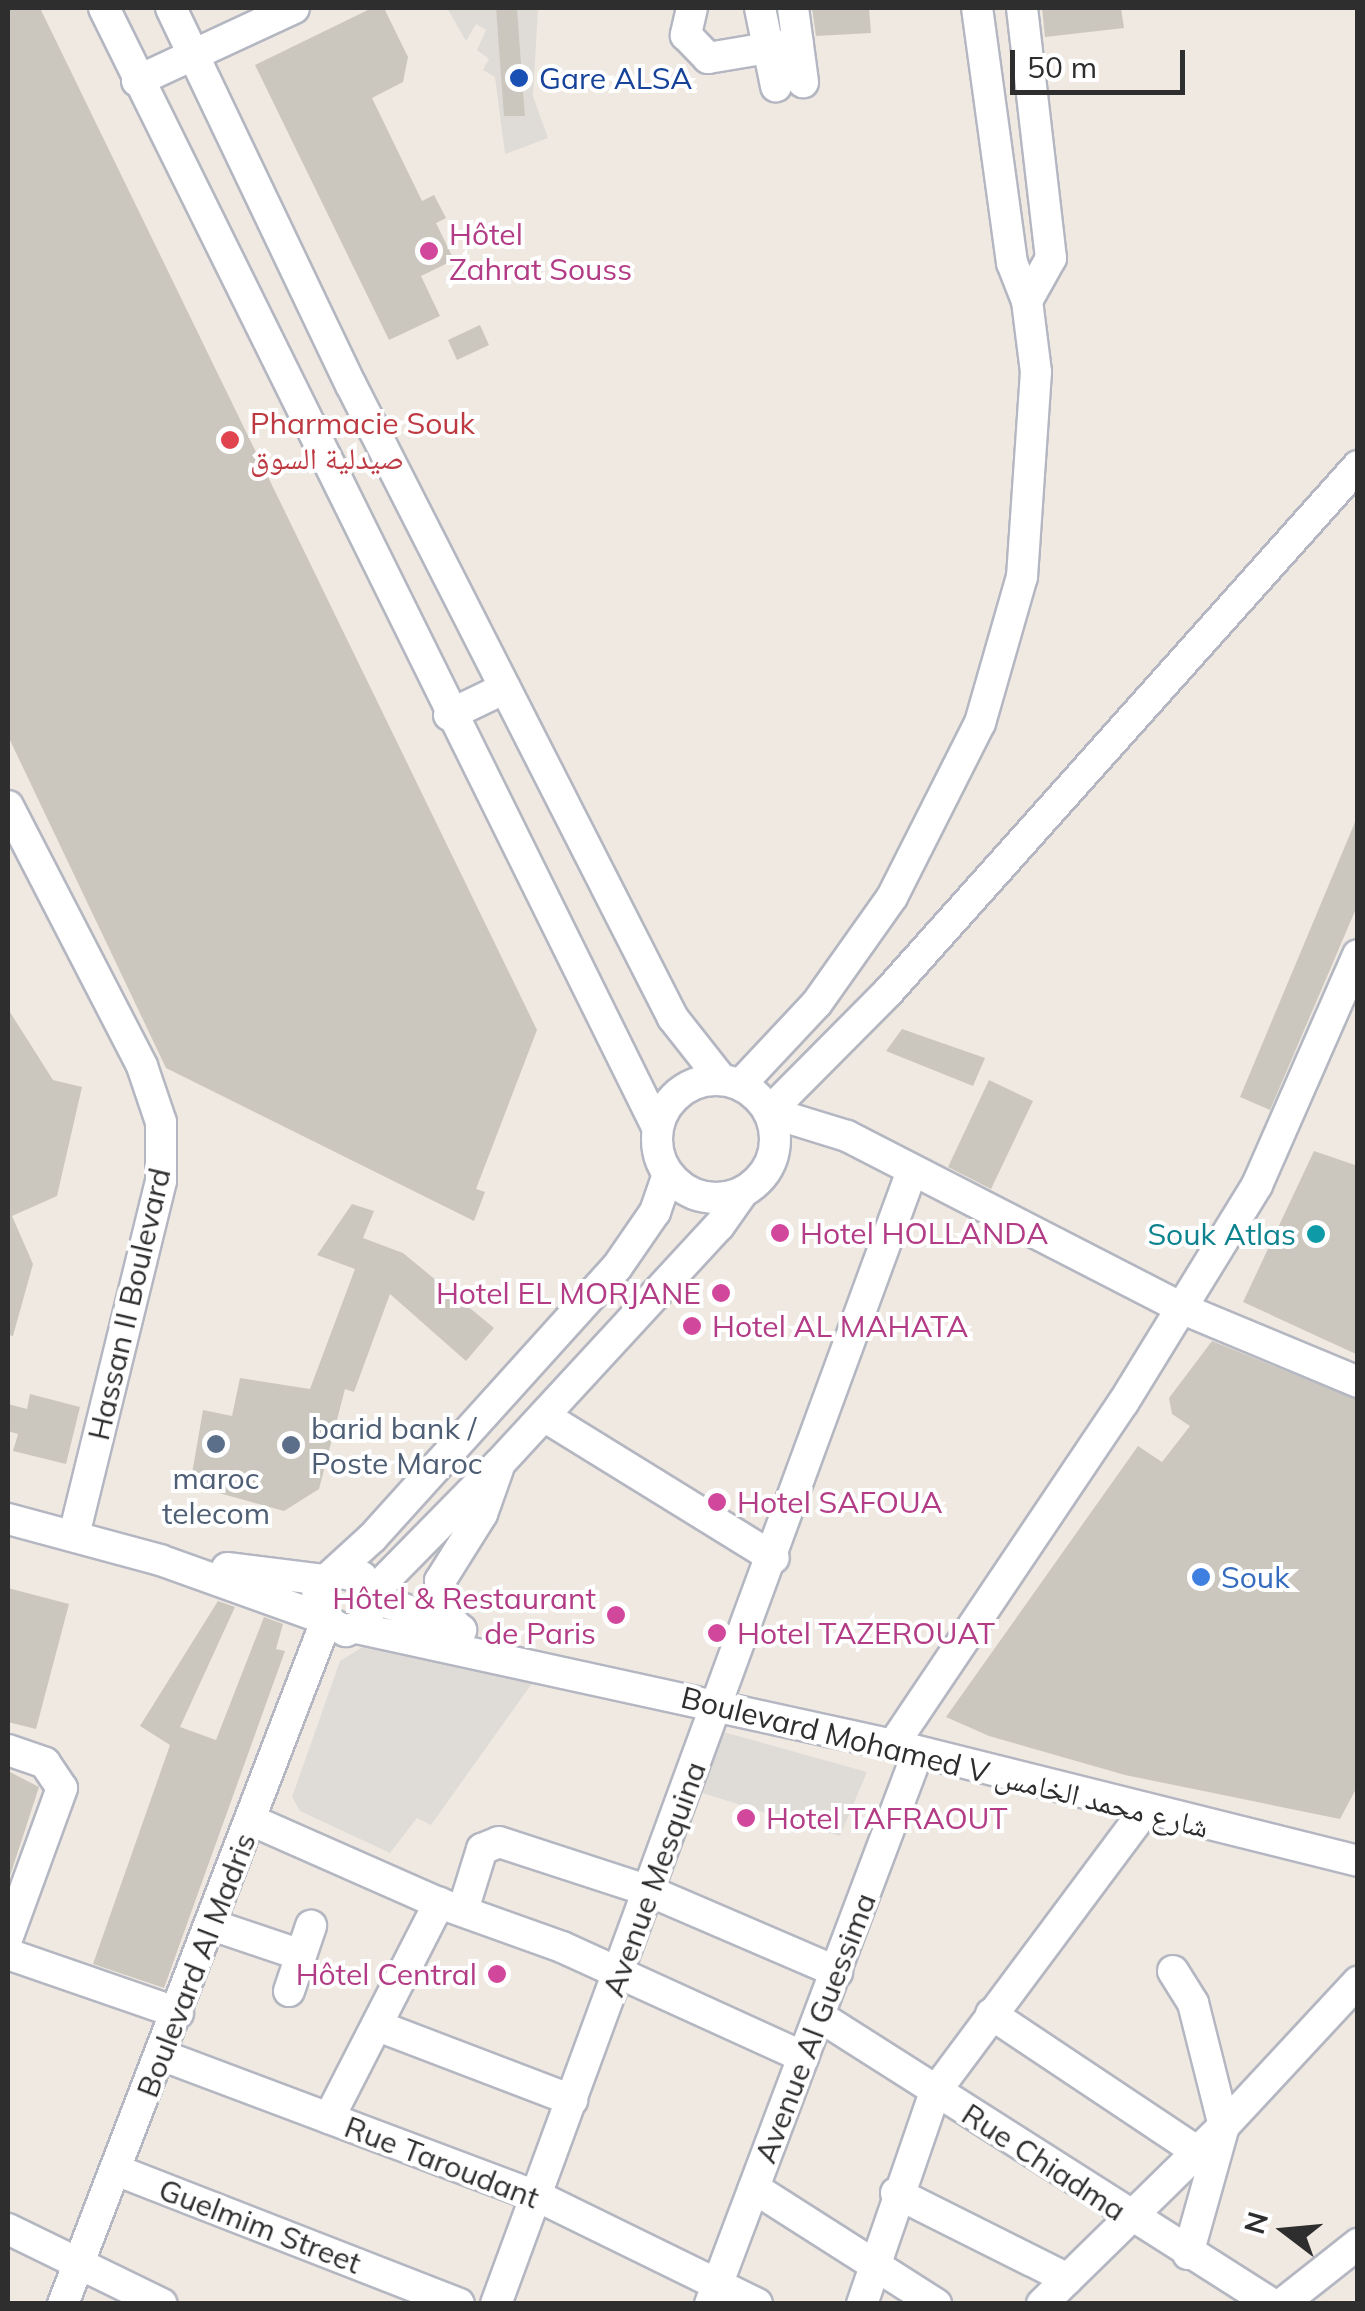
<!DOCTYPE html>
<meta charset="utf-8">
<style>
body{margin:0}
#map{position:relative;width:1365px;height:2311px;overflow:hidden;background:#efe9e1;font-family:Mulish,"Noto Naskh Arabic",sans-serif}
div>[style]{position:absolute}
.plaza>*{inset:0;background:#dfdcd8}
.building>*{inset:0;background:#cbc7bf}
.roads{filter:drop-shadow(2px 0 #b4b7c1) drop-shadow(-2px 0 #b4b7c1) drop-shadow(0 2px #b4b7c1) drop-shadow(0 -2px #b4b7c1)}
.minor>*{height:30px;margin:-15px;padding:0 15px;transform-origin:15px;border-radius:15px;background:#fff}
.minor>.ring{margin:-15px;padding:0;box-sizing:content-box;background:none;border:30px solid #fff;border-radius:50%}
.dots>*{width:28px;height:28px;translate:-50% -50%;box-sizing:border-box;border:5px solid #fff;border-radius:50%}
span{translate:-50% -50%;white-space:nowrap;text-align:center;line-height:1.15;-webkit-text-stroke:8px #fff;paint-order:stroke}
.transit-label{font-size:30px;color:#164399}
.left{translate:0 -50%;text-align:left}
.hotel-label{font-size:30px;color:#b23c85}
.right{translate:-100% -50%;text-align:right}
.health-label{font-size:30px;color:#be3a42}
.culture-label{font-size:30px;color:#0d838f}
.street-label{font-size:30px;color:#2e2e2e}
.service-label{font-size:30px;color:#4e5e75}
.shop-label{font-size:30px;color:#366cbe}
.frame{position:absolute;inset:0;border:10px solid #2e2e2e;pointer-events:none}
.north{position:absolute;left:1235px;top:2181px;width:100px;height:100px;-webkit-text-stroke:8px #fff;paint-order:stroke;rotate:286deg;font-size:28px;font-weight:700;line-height:40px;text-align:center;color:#2e2e2e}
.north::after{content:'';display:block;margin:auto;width:35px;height:45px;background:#2e2e2e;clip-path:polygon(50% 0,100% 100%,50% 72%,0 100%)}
.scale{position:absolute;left:1010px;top:50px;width:175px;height:45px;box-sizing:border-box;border:5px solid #2e2e2e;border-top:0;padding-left:12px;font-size:30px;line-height:35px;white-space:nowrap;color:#2e2e2e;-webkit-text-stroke:8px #fff;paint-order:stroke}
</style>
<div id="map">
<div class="plaza">
<div style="clip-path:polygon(447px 8px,496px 8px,505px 116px,525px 115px,517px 8px,538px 8px,533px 96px,548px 138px,505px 154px,495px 77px,483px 70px,489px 59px,477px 50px,486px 30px,476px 24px,466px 41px)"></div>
<div style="clip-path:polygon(380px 1636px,538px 1675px,431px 1825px,417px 1818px,390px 1853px,300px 1811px,292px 1797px,340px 1661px)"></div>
<div style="clip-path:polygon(720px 1731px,867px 1772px,840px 1836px,699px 1792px)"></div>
</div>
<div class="building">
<div style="clip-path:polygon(8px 8px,40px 8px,537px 1030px,476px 1189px,485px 1192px,474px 1221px,166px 1068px,8px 736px)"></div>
<div style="clip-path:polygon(372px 8px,384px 8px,408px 57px,403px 82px,372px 98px,422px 201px,434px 195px,446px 218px,436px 223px,454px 260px,421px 276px,440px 316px,389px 340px,255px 65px)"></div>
<div style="clip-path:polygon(496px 8px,517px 8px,525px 116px,504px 116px)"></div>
<div style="clip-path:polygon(812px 8px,869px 8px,871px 33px,816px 36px)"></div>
<div style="clip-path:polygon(1042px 8px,1121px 8px,1124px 28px,1045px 37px)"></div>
<div style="clip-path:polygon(480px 325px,489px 345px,457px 360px,448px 340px)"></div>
<div style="clip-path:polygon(1358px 815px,1358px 904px,1270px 1110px,1240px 1097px)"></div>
<div style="clip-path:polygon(8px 1009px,53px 1080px,82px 1087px,57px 1196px,12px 1216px,33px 1264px,13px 1336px,8px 1335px)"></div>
<div style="clip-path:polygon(902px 1029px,985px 1058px,973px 1086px,886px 1051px)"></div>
<div style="clip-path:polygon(989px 1080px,1033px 1101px,991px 1189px,948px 1167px)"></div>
<div style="clip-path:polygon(1314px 1151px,1358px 1166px,1358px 1355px,1243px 1302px)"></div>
<div style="clip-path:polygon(352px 1204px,374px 1211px,363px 1238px,403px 1253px,494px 1328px,466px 1361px,390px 1294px,354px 1392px,345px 1389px,319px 1489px,284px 1511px,190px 1485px,203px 1410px,232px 1416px,240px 1378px,310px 1389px,355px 1269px,317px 1255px)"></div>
<div style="clip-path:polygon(1212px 1341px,1358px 1400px,1358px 1785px,1340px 1819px,1125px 1775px,989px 1736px,946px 1717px,1138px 1446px,1162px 1462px,1190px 1426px,1172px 1414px,1169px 1398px)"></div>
<div style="clip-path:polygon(30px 1394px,80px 1407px,66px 1464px,13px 1451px,18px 1434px,8px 1431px,8px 1404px,27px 1409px)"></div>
<div style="clip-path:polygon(8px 1588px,69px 1604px,36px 1729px,8px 1722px)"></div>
<div style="clip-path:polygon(218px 1601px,235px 1607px,180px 1727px,216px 1740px,264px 1617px,283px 1624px,276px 1649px,285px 1651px,164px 1988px,93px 1964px,170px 1745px,140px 1726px)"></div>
<div style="clip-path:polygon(8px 1771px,39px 1787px,9px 1879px,8px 1879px)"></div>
</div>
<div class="roads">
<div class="minor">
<div style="left:104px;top:8px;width:1248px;rotate:63.7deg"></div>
<div style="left:171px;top:8px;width:418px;rotate:64.5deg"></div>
<div style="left:351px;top:385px;width:710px;rotate:63.04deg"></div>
<div style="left:673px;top:1018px;width:78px;rotate:51.8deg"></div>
<div style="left:692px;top:8px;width:28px;rotate:103deg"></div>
<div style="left:686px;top:35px;width:32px;rotate:46deg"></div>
<div style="left:708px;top:58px;width:91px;rotate:-9.5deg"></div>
<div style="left:760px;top:8px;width:80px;rotate:78.4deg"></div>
<div style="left:793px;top:8px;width:75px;rotate:82.3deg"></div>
<div style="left:1022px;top:8px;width:252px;rotate:83.4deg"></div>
<div style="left:1051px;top:258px;width:49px;rotate:119.2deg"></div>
<div style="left:137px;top:81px;width:173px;rotate:-24.9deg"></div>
<div style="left:449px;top:715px;width:62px;rotate:-25.7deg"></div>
<div style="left:8px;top:806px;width:292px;rotate:62.7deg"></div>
<div style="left:142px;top:1066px;width:59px;rotate:71.3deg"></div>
<div style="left:161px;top:1122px;width:59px;rotate:90deg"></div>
<div style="left:161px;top:1181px;width:366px;rotate:103.8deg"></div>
<div class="ring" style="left:657px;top:1080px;width:88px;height:88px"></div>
<div style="left:741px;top:1084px;width:111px;rotate:-46.8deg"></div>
<div style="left:817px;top:1003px;width:130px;rotate:-54.7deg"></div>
<div style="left:892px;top:897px;width:195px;rotate:-63.2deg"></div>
<div style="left:980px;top:723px;width:152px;rotate:-74deg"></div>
<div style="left:1022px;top:577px;width:205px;rotate:-86.1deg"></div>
<div style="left:1036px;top:372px;width:72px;rotate:-97.2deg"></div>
<div style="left:1027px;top:301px;width:41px;rotate:-111.5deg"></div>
<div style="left:1012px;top:263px;width:257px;rotate:-97.8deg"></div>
<div style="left:769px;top:1112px;width:170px;rotate:-45.2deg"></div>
<div style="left:889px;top:991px;width:704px;rotate:-48.22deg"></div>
<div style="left:769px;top:1112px;width:82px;rotate:17.1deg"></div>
<div style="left:847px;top:1136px;width:378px;rotate:27.2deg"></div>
<div style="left:1183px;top:1309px;width:190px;rotate:22.6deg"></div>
<div style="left:544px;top:1416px;width:270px;rotate:31.7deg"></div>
<div style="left:8px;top:1519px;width:157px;rotate:15.1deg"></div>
<div style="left:160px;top:1560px;width:169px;rotate:19.7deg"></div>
<div style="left:227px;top:1568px;width:97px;rotate:7.1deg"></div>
<div style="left:336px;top:1572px;width:26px;rotate:11deg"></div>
<div style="left:362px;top:1577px;width:24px;rotate:60deg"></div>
<div style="left:374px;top:1598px;width:27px;rotate:110deg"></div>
<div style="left:365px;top:1623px;width:21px;rotate:157deg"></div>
<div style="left:346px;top:1631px;width:30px;rotate:-153deg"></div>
<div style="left:319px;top:1617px;width:29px;rotate:-94deg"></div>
<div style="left:317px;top:1588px;width:74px;rotate:-42.3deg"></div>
<div style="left:372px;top:1538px;width:365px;rotate:-47.9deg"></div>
<div style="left:617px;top:1267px;width:67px;rotate:-55.4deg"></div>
<div style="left:655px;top:1212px;width:39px;rotate:-71deg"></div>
<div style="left:373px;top:1592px;width:180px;rotate:-45.5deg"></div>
<div style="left:499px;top:1464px;width:324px;rotate:-47.3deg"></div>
<div style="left:719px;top:1226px;width:39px;rotate:-55deg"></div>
<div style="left:374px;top:1598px;width:93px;rotate:20.2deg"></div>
<div style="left:357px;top:1628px;width:549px;rotate:12.31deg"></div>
<div style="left:893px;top:1745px;width:479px;rotate:14deg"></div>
<div style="left:460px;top:1630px;width:19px;rotate:-133deg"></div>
<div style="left:447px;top:1616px;width:36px;rotate:-101deg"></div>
<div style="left:440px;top:1581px;width:79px;rotate:-57.9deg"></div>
<div style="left:482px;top:1514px;width:48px;rotate:-70.4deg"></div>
<div style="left:893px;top:1745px;width:412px;rotate:-56.1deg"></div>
<div style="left:1123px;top:1403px;width:256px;rotate:-58.4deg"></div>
<div style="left:1257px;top:1185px;width:251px;rotate:-66.3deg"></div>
<div style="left:8px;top:1750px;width:39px;rotate:19deg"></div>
<div style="left:45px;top:1763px;width:30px;rotate:56deg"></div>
<div style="left:62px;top:1788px;width:158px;rotate:110deg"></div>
<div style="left:253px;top:1821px;width:203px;rotate:23.8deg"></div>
<div style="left:439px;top:1903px;width:131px;rotate:19.7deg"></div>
<div style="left:562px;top:1947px;width:265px;rotate:24.5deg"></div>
<div style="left:463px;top:1910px;width:64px;rotate:-72.7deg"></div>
<div style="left:482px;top:1849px;width:18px;rotate:-22deg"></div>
<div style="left:499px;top:1842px;width:158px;rotate:18.1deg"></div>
<div style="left:649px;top:1891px;width:205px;rotate:23.3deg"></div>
<div style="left:212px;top:1925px;width:94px;rotate:18.6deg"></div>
<div style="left:8px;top:1954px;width:180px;rotate:19.1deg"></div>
<div style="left:1173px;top:1971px;width:38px;rotate:58deg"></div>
<div style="left:1193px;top:2003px;width:127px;rotate:75.9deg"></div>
<div style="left:1224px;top:2126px;width:133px;rotate:105.7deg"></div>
<div style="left:289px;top:1991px;width:69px;rotate:-71.3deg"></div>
<div style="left:991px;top:2014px;width:249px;rotate:33.7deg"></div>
<div style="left:819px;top:2016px;width:537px;rotate:32.45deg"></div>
<div style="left:378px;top:2026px;width:208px;rotate:20.9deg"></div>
<div style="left:161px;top:2055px;width:402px;rotate:20.6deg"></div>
<div style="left:537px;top:2196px;width:245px;rotate:26.1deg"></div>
<div style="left:329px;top:2118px;width:242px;rotate:-62.9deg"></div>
<div style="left:116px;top:2170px;width:368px;rotate:21.3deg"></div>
<div style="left:754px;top:2188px;width:216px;rotate:32.5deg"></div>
<div style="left:896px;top:2193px;width:192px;rotate:26.6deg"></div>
<div style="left:8px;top:2229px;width:171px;rotate:26deg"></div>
<div style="left:63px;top:2304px;width:729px;rotate:-68.93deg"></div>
<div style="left:496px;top:2304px;width:1207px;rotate:-69.84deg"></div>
<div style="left:710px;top:2304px;width:590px;rotate:-69.35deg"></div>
<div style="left:862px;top:2304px;width:224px;rotate:-71deg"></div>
<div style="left:935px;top:2092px;width:352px;rotate:-53.3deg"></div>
<div style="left:1042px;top:2304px;width:255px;rotate:-44.4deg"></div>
<div style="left:1224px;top:2126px;width:197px;rotate:-47.1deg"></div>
<div style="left:1282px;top:2304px;width:97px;rotate:-38.3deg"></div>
</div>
</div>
<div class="dots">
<div style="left:519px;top:78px;background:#1a4fb4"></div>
<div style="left:429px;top:251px;background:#d1479c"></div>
<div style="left:230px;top:440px;background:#e0444e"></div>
<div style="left:780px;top:1233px;background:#d1479c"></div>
<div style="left:1316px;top:1234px;background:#0f9aa8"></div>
<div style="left:721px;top:1293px;background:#d1479c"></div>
<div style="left:692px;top:1326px;background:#d1479c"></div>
<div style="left:216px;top:1444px;background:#5c6f8a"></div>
<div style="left:291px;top:1445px;background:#5c6f8a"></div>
<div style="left:717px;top:1502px;background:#d1479c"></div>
<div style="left:1201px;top:1577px;background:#3f7fe0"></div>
<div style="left:616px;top:1615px;background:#d1479c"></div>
<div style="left:717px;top:1633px;background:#d1479c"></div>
<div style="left:746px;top:1818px;background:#d1479c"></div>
<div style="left:497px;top:1974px;background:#d1479c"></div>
</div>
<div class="transit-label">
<span class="left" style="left:539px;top:78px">Gare ALSA</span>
</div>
<div class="hotel-label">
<span class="left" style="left:449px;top:251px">Hôtel<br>Zahrat Souss</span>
<span class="left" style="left:800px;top:1233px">Hotel HOLLANDA</span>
<span class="right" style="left:701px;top:1293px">Hotel EL MORJANE</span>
<span class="left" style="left:712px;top:1326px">Hotel AL MAHATA</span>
<span class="left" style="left:737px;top:1502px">Hotel SAFOUA</span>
<span class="right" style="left:596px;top:1615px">Hôtel &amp; Restaurant<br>de Paris</span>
<span class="left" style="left:737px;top:1633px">Hotel TAZEROUAT</span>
<span class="left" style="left:766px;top:1818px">Hotel TAFRAOUT</span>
<span class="right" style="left:477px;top:1974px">Hôtel Central</span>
</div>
<div class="health-label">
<span class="left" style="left:250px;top:440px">Pharmacie Souk<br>صيدلية السوق</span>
</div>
<div class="culture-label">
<span class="right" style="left:1296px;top:1234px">Souk Atlas</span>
</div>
<div class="street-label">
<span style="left:129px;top:1304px;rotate:-77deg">Hassan II Boulevard</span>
<span style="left:945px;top:1762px;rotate:14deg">Boulevard Mohamed V شارع محمد الخامس</span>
<span style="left:654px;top:1879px;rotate:-70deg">Avenue Mesquina</span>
<span style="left:196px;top:1965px;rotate:-69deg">Boulevard Al Madris</span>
<span style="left:815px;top:2028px;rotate:-69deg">Avenue Al Guessima</span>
<span style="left:442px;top:2162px;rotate:21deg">Rue Taroudant</span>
<span style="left:1044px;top:2162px;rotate:33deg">Rue Chiadma</span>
<span style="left:260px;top:2226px;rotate:21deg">Guelmim Street</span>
</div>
<div class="service-label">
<span class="left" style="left:311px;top:1445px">barid bank /<br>Poste Maroc</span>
<span style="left:216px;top:1495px">maroc<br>telecom</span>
</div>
<div class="shop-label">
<span class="left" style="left:1221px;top:1577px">Souk</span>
</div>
<div class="frame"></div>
<div class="north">N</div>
<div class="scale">50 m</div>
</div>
